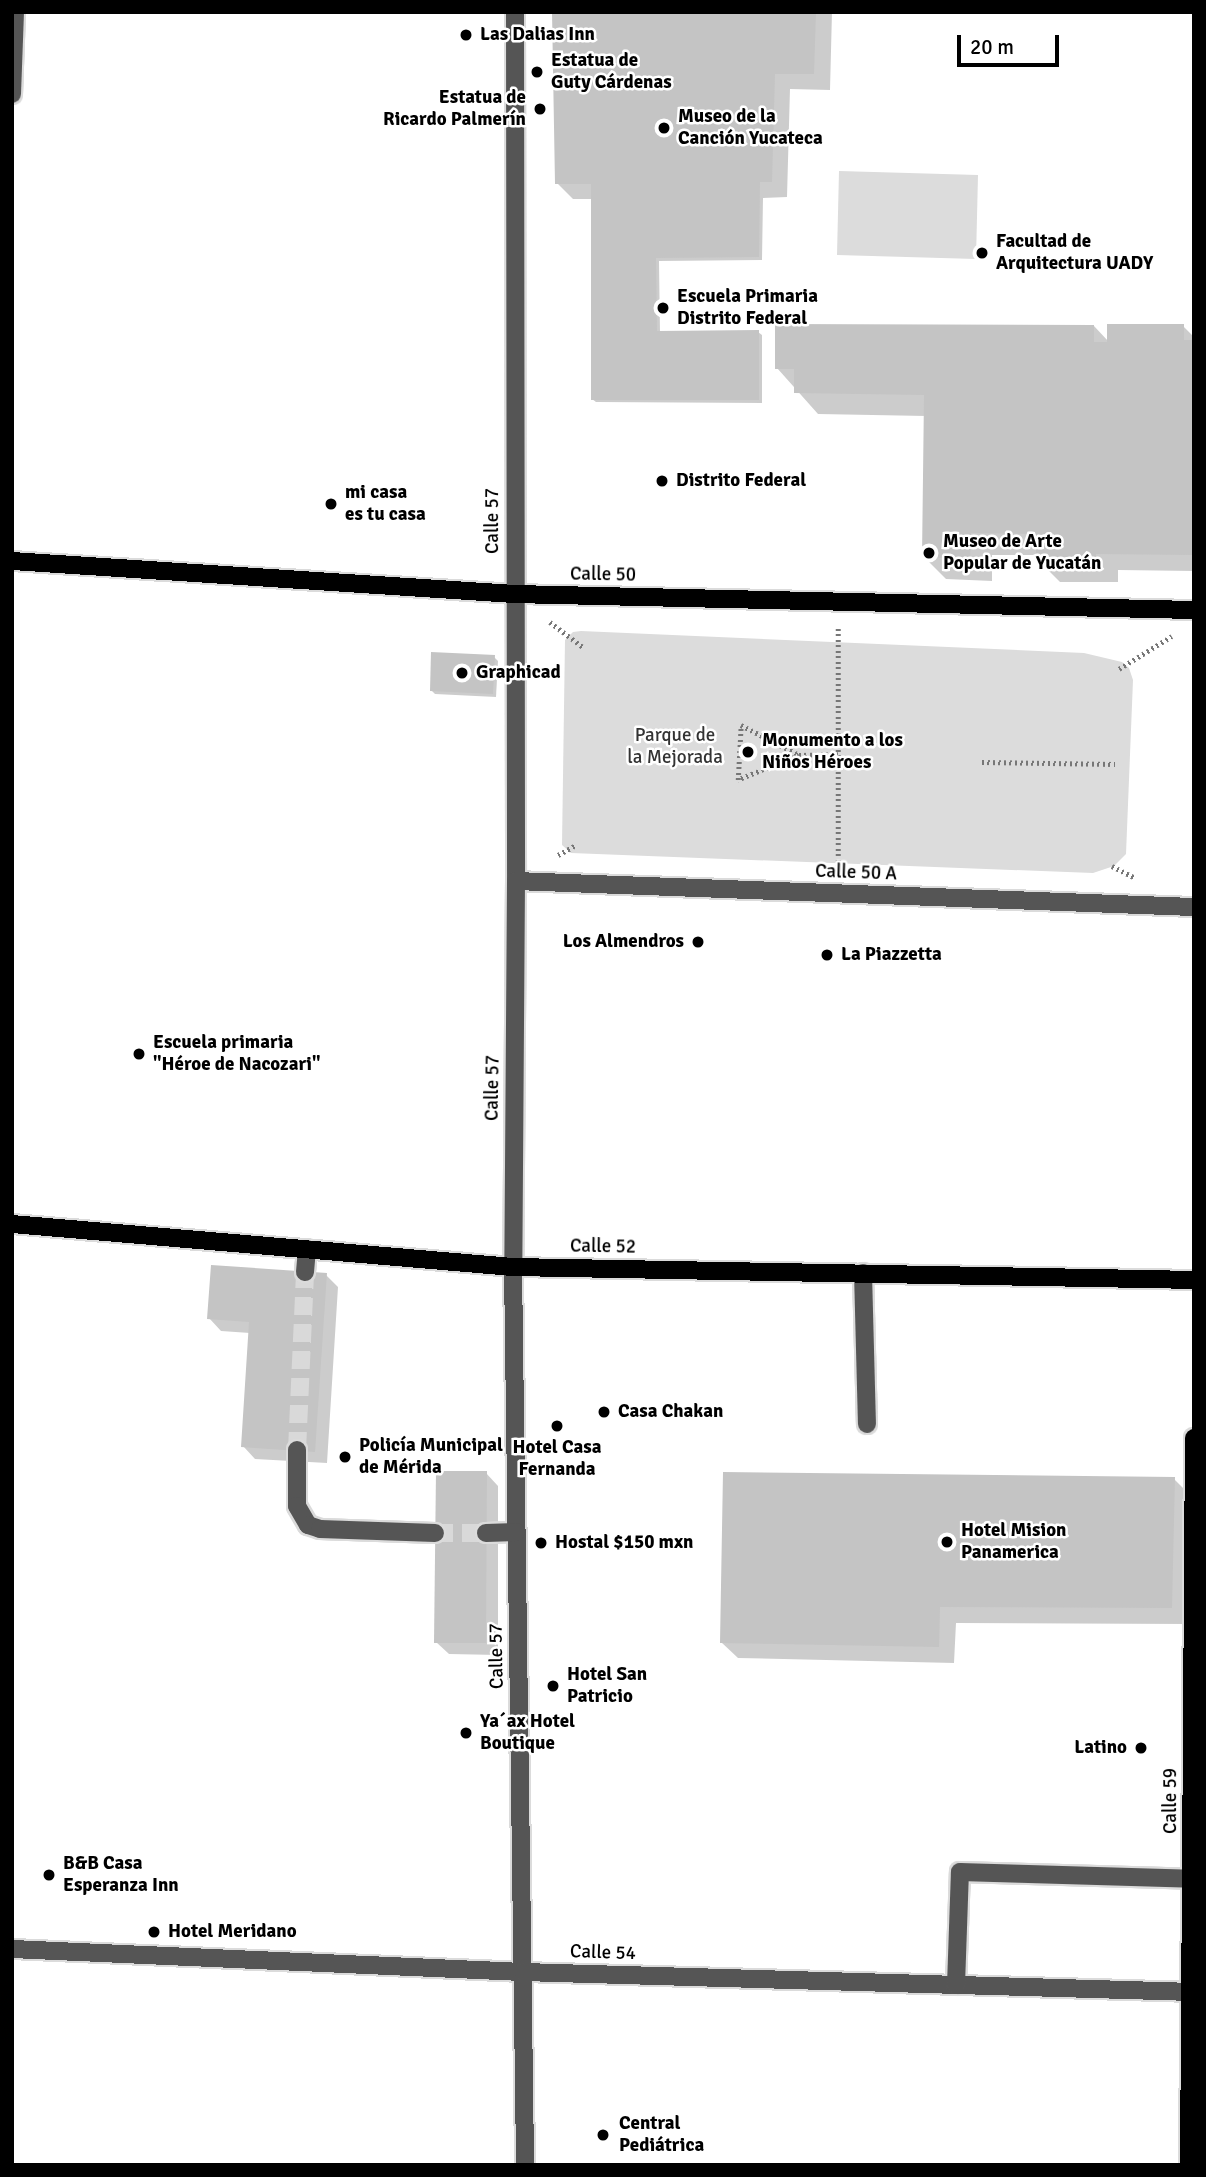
<!DOCTYPE html>
<meta charset="utf-8">
<style>
body{margin:0}
#map{position:relative;width:1206px;height:2177px;overflow:hidden;background:#fff;font-family:Signika,sans-serif}
div>[style]{position:absolute}
.green>*{inset:0;background:#dcdcdc}
.shadow>*{inset:0;background:#0003}
.building>*{inset:0;background:#c4c4c4}
.minor-tunnel>*{height:18px;margin-top:-9px;transform-origin:0;background:repeating-linear-gradient(90deg,#d9d9d9 0 18px,transparent 0 27px)}
.path>*{height:4.5px;margin-top:-2.25px;transform-origin:0;background:repeating-linear-gradient(90deg,#777 0 2px,transparent 0 5.5px)}
.roads{filter:drop-shadow(2px 0 #dbdbdb) drop-shadow(-2px 0 #dbdbdb) drop-shadow(0 2px #dbdbdb) drop-shadow(0 -2px #dbdbdb)}
.minor>*{height:18px;margin:-9px;padding:0 9px;transform-origin:9px;border-radius:9px;background:#555}
.major>*{height:18px;margin:-9px;padding:0 9px;transform-origin:9px;border-radius:9px;background:#000}
.dots>*{width:19px;height:19px;translate:-50% -50%;box-sizing:border-box;border:4px solid #fff;border-radius:50%}
span{translate:-50% -50%;white-space:nowrap;text-align:center;line-height:1.15;-webkit-text-stroke:5px #fff;paint-order:stroke}
.poi-label{font-size:19px;color:#000;font-weight:700}
.left{translate:0 -50%;text-align:left}
.right{translate:-100% -50%;text-align:right}
.street-label{font-size:19px;color:#000}
.park-label{font-size:19px;color:#333}
.frame{position:absolute;inset:0;border:14px solid #000;pointer-events:none}
.scale{position:absolute;left:957px;top:35px;width:102px;height:32px;box-sizing:border-box;border:4px solid #000;border-top:0;padding-left:9px;font-size:21px;line-height:24px;white-space:nowrap;color:#000;-webkit-text-stroke:5px #fff;paint-order:stroke}
</style>
<div id="map">
<div class="green">
<div style="clip-path:polygon(839px 171px,978px 175px,976px 259px,837px 255px)"></div>
<div style="clip-path:polygon(581px 631px,1084px 653px,1122px 662px,1129px 668px,1133px 680px,1126px 854px,1114px 866px,1093px 873px,571px 853px,562px 845px,565px 640px,573px 632px)"></div>
</div>
<div class="shadow">
<div style="clip-path:polygon(554px 12px,832px 12px,830px 90px,790px 89px,787px 197px,763px 198px,762px 260px,659px 261px,660px 332px,758px 332px,762px 335px,762px 403px,596px 402px,592px 399px,593px 199px,573px 199px,557px 183px)"></div>
<div style="clip-path:polygon(1094px 326px,1109px 342px,1183px 326px,1194px 337px,1194px 571px,1118px 570px,1118px 582px,1060px 582px,1037px 559px,1037px 555px,992px 555px,992px 581px,946px 579px,924px 557px,926px 416px,818px 414px,777px 368px)"></div>
<div style="clip-path:polygon(494px 657px,498px 661px,496px 697px,435px 694px,432px 691px)"></div>
<div style="clip-path:polygon(326px 1275px,338px 1287px,327px 1463px,255px 1459px,243px 1446px,250px 1333px,221px 1331px,209px 1318px)"></div>
<div style="clip-path:polygon(486px 1473px,498px 1486px,498px 1655px,449px 1654px,436px 1642px)"></div>
<div style="clip-path:polygon(1174px 1479px,1190px 1495px,1188px 1624px,956px 1623px,954px 1663px,738px 1658px,721px 1642px)"></div>
</div>
<div class="building">
<div style="clip-path:polygon(552px 12px,816px 12px,814px 74px,775px 74px,772px 182px,760px 182px,759px 257px,656px 258px,657px 331px,759px 330px,759px 400px,591px 400px,591px 184px,555px 184px)"></div>
<div style="clip-path:polygon(775px 324px,1094px 325px,1094px 342px,1107px 342px,1107px 324px,1184px 324px,1184px 340px,1194px 340px,1193px 555px,1096px 554px,1096px 560px,1036px 560px,1036px 534px,971px 533px,970px 559px,922px 557px,924px 395px,794px 393px,794px 369px,775px 369px)"></div>
<div style="clip-path:polygon(431px 652px,495px 655px,493px 694px,430px 691px)"></div>
<div style="clip-path:polygon(211px 1265px,327px 1273px,315px 1452px,241px 1447px,249px 1322px,207px 1319px)"></div>
<div style="clip-path:polygon(436px 1471px,487px 1471px,486px 1643px,434px 1643px)"></div>
<div style="clip-path:polygon(723px 1472px,1175px 1477px,1172px 1608px,940px 1607px,939px 1647px,720px 1643px)"></div>
</div>
<div class="minor-tunnel">
<div style="left:297px;top:1450px;width:178px;rotate:-87.4deg"></div>
<div style="left:435px;top:1533px;width:51px"></div>
</div>
<div class="path">
<div style="left:550px;top:622px;width:41px;rotate:37.1deg"></div>
<div style="left:1119px;top:669px;width:62px;rotate:-31.9deg"></div>
<div style="left:741px;top:725px;width:65px;rotate:27.3deg"></div>
<div style="left:799px;top:755px;width:66px;rotate:157.7deg"></div>
<div style="left:738px;top:780px;width:55px;rotate:-86.9deg"></div>
<div style="left:799px;top:755px;width:39px;rotate:-1deg"></div>
<div style="left:982px;top:762px;width:133px;rotate:0.9deg"></div>
<div style="left:558px;top:855px;width:21px;rotate:-29deg"></div>
<div style="left:1112px;top:866px;width:27px;rotate:27deg"></div>
<div style="left:838px;top:867px;width:240px;rotate:-90deg"></div>
</div>
<div class="roads">
<div class="minor">
<div style="left:515px;top:12px;width:869px;rotate:89.93deg"></div>
<div style="left:516px;top:881px;width:386px;rotate:90.4deg"></div>
<div style="left:513px;top:1267px;width:898px;rotate:89.23deg"></div>
<div style="left:12px;top:94px;width:82px;rotate:-87.9deg"></div>
<div style="left:516px;top:881px;width:678px;rotate:2.2deg"></div>
<div style="left:305px;top:1272px;width:23px;rotate:-85deg"></div>
<div style="left:863px;top:1273px;width:151px;rotate:88.5deg"></div>
<div style="left:297px;top:1450px;width:56px;rotate:90deg"></div>
<div style="left:297px;top:1506px;width:22px;rotate:60deg"></div>
<div style="left:308px;top:1525px;width:13px;rotate:18deg"></div>
<div style="left:320px;top:1529px;width:115px;rotate:2deg"></div>
<div style="left:486px;top:1533px;width:30px;rotate:-2deg"></div>
<div style="left:12px;top:1949px;width:512px;rotate:2.58deg"></div>
<div style="left:523px;top:1972px;width:671px;rotate:1.71deg"></div>
<div style="left:956px;top:1985px;width:113px;rotate:-88deg"></div>
<div style="left:960px;top:1872px;width:231px;rotate:1.7deg"></div>
</div>
<div class="major">
<div style="left:12px;top:561px;width:503px;rotate:3.76deg"></div>
<div style="left:514px;top:594px;width:680px;rotate:1.35deg"></div>
<div style="left:12px;top:1224px;width:503px;rotate:4.91deg"></div>
<div style="left:513px;top:1267px;width:681px;rotate:1.09deg"></div>
<div style="left:1189px;top:2165px;width:727px;rotate:-89.61deg"></div>
</div>
</div>
<div class="dots">
<div style="left:466px;top:35px;background:#000"></div>
<div style="left:537px;top:72px;background:#000"></div>
<div style="left:540px;top:109px;background:#000"></div>
<div style="left:664px;top:128px;background:#000"></div>
<div style="left:982px;top:253px;background:#000"></div>
<div style="left:663px;top:308px;background:#000"></div>
<div style="left:662px;top:481px;background:#000"></div>
<div style="left:331px;top:504px;background:#000"></div>
<div style="left:929px;top:553px;background:#000"></div>
<div style="left:462px;top:673px;background:#000"></div>
<div style="left:748px;top:752px;background:#000"></div>
<div style="left:698px;top:942px;background:#000"></div>
<div style="left:827px;top:955px;background:#000"></div>
<div style="left:139px;top:1054px;background:#000"></div>
<div style="left:604px;top:1412px;background:#000"></div>
<div style="left:557px;top:1426px;background:#000"></div>
<div style="left:345px;top:1457px;background:#000"></div>
<div style="left:947px;top:1542px;background:#000"></div>
<div style="left:541px;top:1543px;background:#000"></div>
<div style="left:553px;top:1686px;background:#000"></div>
<div style="left:466px;top:1733px;background:#000"></div>
<div style="left:1141px;top:1748px;background:#000"></div>
<div style="left:49px;top:1875px;background:#000"></div>
<div style="left:154px;top:1932px;background:#000"></div>
<div style="left:603px;top:2135px;background:#000"></div>
</div>
<div class="poi-label">
<span class="left" style="left:480px;top:35px">Las Dalias Inn</span>
<span class="left" style="left:551px;top:72px">Estatua de<br>Guty Cárdenas</span>
<span class="right" style="left:526px;top:109px">Estatua de<br>Ricardo Palmerín</span>
<span class="left" style="left:678px;top:128px">Museo de la<br>Canción Yucateca</span>
<span class="left" style="left:996px;top:253px">Facultad de<br>Arquitectura UADY</span>
<span class="left" style="left:677px;top:308px">Escuela Primaria<br>Distrito Federal</span>
<span class="left" style="left:676px;top:481px">Distrito Federal</span>
<span class="left" style="left:345px;top:504px">mi casa<br>es tu casa</span>
<span class="left" style="left:943px;top:553px">Museo de Arte<br>Popular de Yucatán</span>
<span class="left" style="left:476px;top:673px">Graphicad</span>
<span class="left" style="left:762px;top:752px">Monumento a los<br>Niños Héroes</span>
<span class="right" style="left:684px;top:942px">Los Almendros</span>
<span class="left" style="left:841px;top:955px">La Piazzetta</span>
<span class="left" style="left:153px;top:1054px">Escuela primaria<br>"Héroe de Nacozari"</span>
<span class="left" style="left:618px;top:1412px">Casa Chakan</span>
<span class="left" style="left:359px;top:1457px">Policía Municipal<br>de Mérida</span>
<span style="left:557px;top:1459px">Hotel Casa<br>Fernanda</span>
<span class="left" style="left:961px;top:1542px">Hotel Mision<br>Panamerica</span>
<span class="left" style="left:555px;top:1543px">Hostal $150 mxn</span>
<span class="left" style="left:567px;top:1686px">Hotel San<br>Patricio</span>
<span class="left" style="left:480px;top:1733px">Ya´ax Hotel<br>Boutique</span>
<span class="right" style="left:1127px;top:1748px">Latino</span>
<span class="left" style="left:63px;top:1875px">B&amp;B Casa<br>Esperanza Inn</span>
<span class="left" style="left:168px;top:1932px">Hotel Meridano</span>
<span class="left" style="left:619px;top:2135px">Central<br>Pediátrica</span>
</div>
<div class="street-label">
<span style="left:493px;top:521px;rotate:-90deg">Calle 57</span>
<span style="left:603px;top:575px;rotate:1deg">Calle 50</span>
<span style="left:856px;top:873px;rotate:2deg">Calle 50 A</span>
<span style="left:493px;top:1088px;rotate:-89deg">Calle 57</span>
<span style="left:603px;top:1247px;rotate:1deg">Calle 52</span>
<span style="left:497px;top:1656px;rotate:-91deg">Calle 57</span>
<span style="left:1171px;top:1801px;rotate:-90deg">Calle 59</span>
<span style="left:603px;top:1953px;rotate:2deg">Calle 54</span>
</div>
<div class="park-label">
<span style="left:675px;top:747px">Parque de<br>la Mejorada</span>
</div>
<div class="frame"></div>
<div class="scale">20 m</div>
</div>
